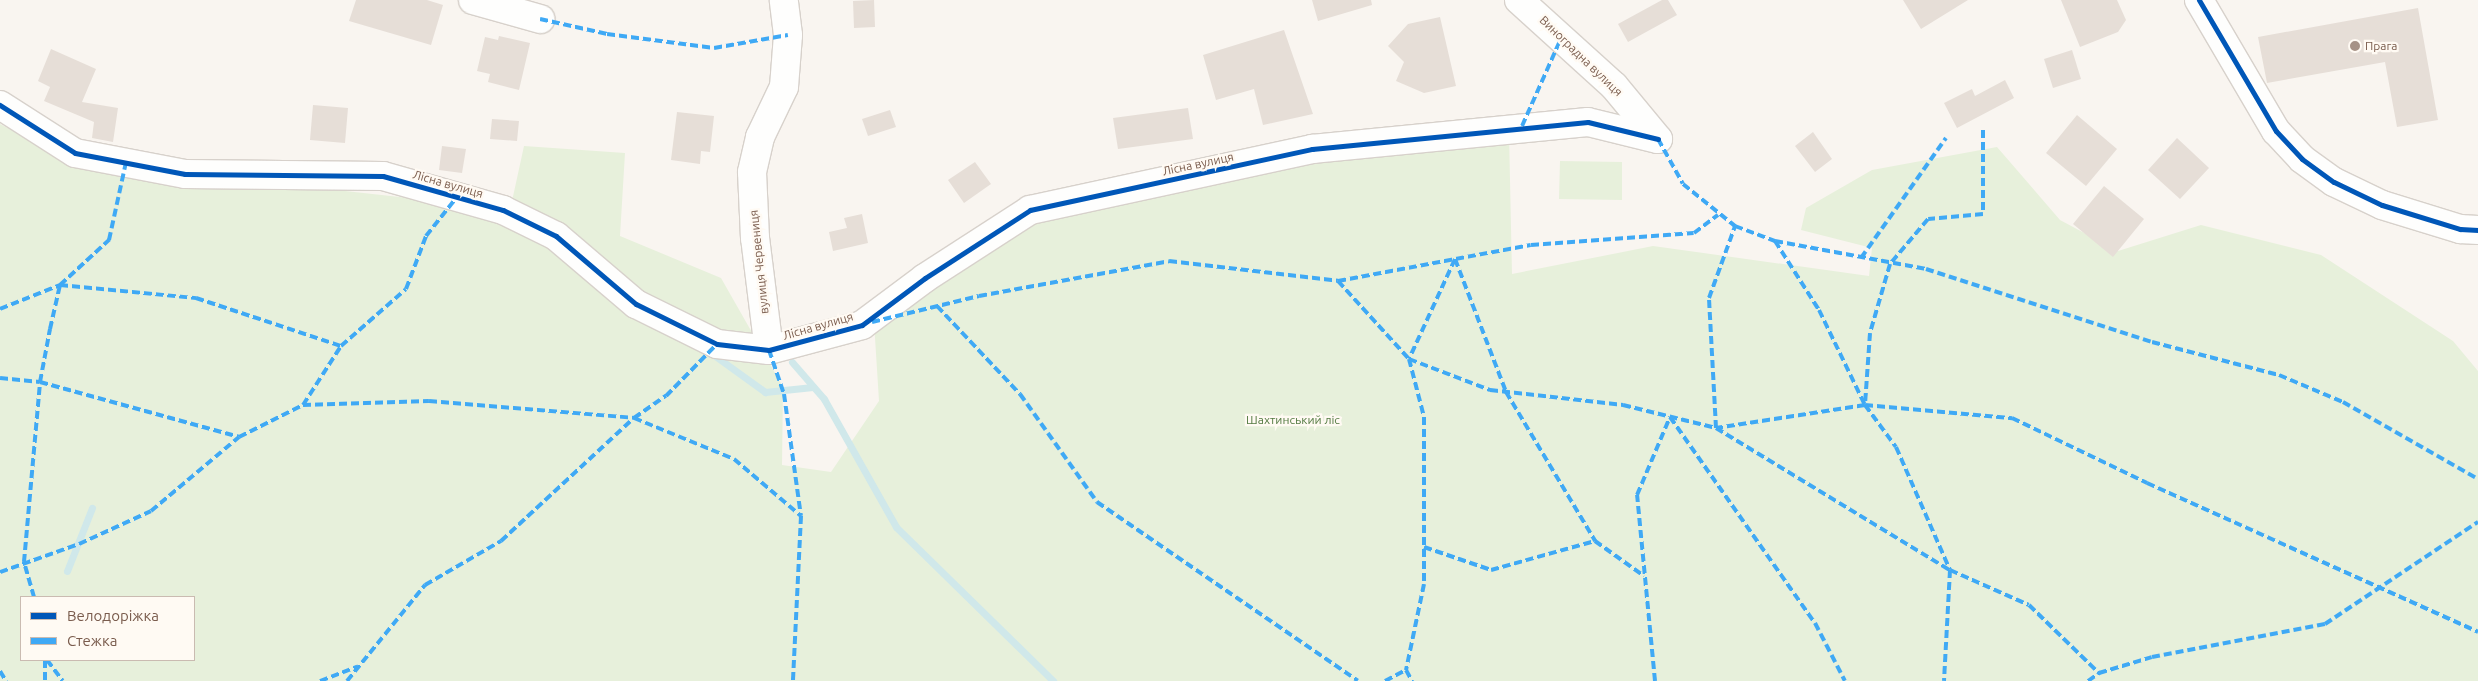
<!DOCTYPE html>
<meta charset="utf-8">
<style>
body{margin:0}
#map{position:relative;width:2478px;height:681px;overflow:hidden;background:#f9f5f0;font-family:Ubuntu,sans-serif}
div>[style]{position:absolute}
.green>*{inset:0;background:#e7f0db}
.stream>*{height:7px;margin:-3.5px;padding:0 3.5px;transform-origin:3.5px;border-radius:3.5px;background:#d0e8ea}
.building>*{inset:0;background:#e6ded7}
.roads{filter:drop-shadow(1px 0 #d7d1cb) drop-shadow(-1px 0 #d7d1cb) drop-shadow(0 1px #d7d1cb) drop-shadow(0 -1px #d7d1cb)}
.minor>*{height:28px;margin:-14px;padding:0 14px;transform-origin:14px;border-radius:14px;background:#fefefd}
.tertiary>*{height:28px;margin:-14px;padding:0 14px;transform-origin:14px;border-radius:14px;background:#fefefd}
.quiet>*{height:4px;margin-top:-2px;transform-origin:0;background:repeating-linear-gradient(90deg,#3fa9f5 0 8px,transparent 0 12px)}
.cycleway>*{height:5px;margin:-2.5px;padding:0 2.5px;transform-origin:2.5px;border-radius:2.5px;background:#0057b8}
.dots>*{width:14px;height:14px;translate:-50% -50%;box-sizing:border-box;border:2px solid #fffaf3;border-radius:50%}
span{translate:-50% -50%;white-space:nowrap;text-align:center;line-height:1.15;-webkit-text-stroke:4.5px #fffaf3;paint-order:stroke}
.poi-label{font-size:12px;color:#7a5c4d}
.left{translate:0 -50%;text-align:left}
.street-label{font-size:12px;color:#7a5c4d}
.park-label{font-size:12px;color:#537a41}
.legend{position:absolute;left:20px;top:596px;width:175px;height:65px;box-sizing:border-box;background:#fffaf3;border:1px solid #cabbb1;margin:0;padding:6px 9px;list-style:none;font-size:15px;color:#7a5c4d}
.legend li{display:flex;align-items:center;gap:10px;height:25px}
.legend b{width:25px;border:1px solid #cabbb1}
</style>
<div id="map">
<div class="green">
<div style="clip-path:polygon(evenodd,0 124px,71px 161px,418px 199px,507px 224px,524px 146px,625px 153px,620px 236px,721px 278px,783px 387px,782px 465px,831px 472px,879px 401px,874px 322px,988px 235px,1107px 189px,1509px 132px,1512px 274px,1653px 246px,1869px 276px,1872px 248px,1801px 230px,1806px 208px,1872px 170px,1997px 147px,2060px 220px,2118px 251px,2201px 225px,2321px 255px,2453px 341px,2478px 371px,2478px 681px,0 681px,0 124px,21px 597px,194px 597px,194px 660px,21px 660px,21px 597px)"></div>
<div style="clip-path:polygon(1560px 161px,1622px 162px,1622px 200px,1559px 199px)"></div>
</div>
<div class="stream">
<div style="left:711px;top:353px;width:67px;rotate:35.8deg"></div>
<div style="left:765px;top:392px;width:48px;rotate:-5.9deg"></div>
<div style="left:792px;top:362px;width:49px;rotate:49.1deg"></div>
<div style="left:824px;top:399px;width:147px;rotate:60.6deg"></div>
<div style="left:896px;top:527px;width:220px;rotate:44.4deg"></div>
<div style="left:67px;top:571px;width:68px;rotate:-68.4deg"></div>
</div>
<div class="building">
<div style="clip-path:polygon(356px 0,427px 0,443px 5px,431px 45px,349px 21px)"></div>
<div style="clip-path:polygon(874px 0,875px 27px,854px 28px,853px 1px)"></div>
<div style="clip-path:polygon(1312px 0,1371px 0,1372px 5px,1318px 21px)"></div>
<div style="clip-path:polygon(1662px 0,1668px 0,1677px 15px,1628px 42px,1618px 24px)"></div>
<div style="clip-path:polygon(1903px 0,1968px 0,1921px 29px)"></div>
<div style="clip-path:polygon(2061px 0,2117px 0,2126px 20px,2118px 32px,2080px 47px)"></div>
<div style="clip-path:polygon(2418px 8px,2438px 120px,2397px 127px,2385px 62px,2267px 83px,2258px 37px)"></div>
<div style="clip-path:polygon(1440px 17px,1456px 86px,1424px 93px,1396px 81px,1404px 62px,1388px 46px,1408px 24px)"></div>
<div style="clip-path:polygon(1284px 30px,1313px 114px,1263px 125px,1254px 89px,1216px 100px,1203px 55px)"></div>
<div style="clip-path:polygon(499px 36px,530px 43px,519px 90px,488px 82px,490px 74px,477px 71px,485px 37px,498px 40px)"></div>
<div style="clip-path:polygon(51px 49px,96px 69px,82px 102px,118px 108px,113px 142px,92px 138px,94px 122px,44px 101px,50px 87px,38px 81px)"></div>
<div style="clip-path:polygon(2072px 50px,2081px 79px,2053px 88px,2044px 59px)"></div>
<div style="clip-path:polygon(2005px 80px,2014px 98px,1957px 128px,1944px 103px,1972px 89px,1975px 96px)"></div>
<div style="clip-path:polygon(313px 105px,348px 108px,345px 143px,310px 140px)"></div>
<div style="clip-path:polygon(1188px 108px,1193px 139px,1118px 149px,1113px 118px)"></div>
<div style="clip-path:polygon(890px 110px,896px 127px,868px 136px,862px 119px)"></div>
<div style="clip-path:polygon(677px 112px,714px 116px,710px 152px,701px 151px,700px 164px,671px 160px)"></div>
<div style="clip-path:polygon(2077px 115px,2117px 149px,2086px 186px,2046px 153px)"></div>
<div style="clip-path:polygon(492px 119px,519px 121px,517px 141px,490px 139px)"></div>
<div style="clip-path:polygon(1813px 132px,1832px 159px,1815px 172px,1795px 146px)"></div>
<div style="clip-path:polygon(2177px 138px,2209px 168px,2180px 199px,2148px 170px)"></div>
<div style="clip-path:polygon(442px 146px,466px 149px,462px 173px,439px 170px)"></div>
<div style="clip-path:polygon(975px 162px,991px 184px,964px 203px,948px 180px)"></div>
<div style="clip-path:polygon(2104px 186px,2144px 219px,2113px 257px,2073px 224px)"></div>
<div style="clip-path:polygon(862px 214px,868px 243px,833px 251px,829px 232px,847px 228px,844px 218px)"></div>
</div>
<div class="roads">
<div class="minor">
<div style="left:473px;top:0;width:70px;rotate:15.8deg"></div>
<div style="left:1519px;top:0;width:128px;rotate:42.2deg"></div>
<div style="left:1614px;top:86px;width:69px;rotate:50.3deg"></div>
<div style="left:0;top:105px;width:89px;rotate:32.6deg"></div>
<div style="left:75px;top:153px;width:112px;rotate:10.8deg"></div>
<div style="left:185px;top:174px;width:198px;rotate:0.6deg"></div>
<div style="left:383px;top:176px;width:125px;rotate:15.8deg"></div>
<div style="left:503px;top:210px;width:59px;rotate:26.1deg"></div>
<div style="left:556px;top:236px;width:105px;rotate:40.4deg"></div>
<div style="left:636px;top:304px;width:90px;rotate:26.3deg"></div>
<div style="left:717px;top:344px;width:52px;rotate:6.6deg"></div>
<div style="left:769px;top:350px;width:96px;rotate:-15deg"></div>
<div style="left:862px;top:325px;width:79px;rotate:-36.7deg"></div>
<div style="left:925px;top:278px;width:125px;rotate:-32.9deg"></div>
<div style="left:1030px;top:210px;width:289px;rotate:-12.2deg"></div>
<div style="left:1312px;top:149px;width:277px;rotate:-5.6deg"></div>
<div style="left:1588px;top:122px;width:72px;rotate:13.7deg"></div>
<div style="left:769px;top:350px;width:113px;rotate:-97.1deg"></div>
<div style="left:755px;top:238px;width:66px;rotate:-92.6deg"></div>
<div style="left:752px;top:172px;width:36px;rotate:-77deg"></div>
<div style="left:760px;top:137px;width:55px;rotate:-64.4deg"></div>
<div style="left:784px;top:87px;width:52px;rotate:-85.6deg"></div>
<div style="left:788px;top:35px;width:35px;rotate:-97deg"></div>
</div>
<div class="tertiary">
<div style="left:2199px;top:0;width:152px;rotate:59.6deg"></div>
<div style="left:2276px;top:131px;width:38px;rotate:47deg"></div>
<div style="left:2302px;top:159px;width:39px;rotate:36deg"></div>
<div style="left:2334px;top:182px;width:53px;rotate:25.6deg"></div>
<div style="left:2382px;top:205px;width:82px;rotate:17.1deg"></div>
<div style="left:2460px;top:229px;width:18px;rotate:3deg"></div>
</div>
</div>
<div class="quiet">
<div style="left:540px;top:19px;width:69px;rotate:12.6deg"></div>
<div style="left:607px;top:34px;width:108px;rotate:7.5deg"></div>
<div style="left:714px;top:48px;width:75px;rotate:-10deg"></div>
<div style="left:1522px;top:126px;width:98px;rotate:-66deg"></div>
<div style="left:1983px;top:130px;width:84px;rotate:90deg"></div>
<div style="left:1983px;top:214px;width:55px;rotate:174.8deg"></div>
<div style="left:1928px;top:219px;width:59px;rotate:130.2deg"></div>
<div style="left:1890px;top:264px;width:72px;rotate:106.2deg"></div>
<div style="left:1870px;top:333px;width:72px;rotate:94deg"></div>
<div style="left:1865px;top:405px;width:148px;rotate:5.1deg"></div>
<div style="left:2012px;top:418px;width:150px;rotate:25.7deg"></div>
<div style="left:2147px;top:483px;width:363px;rotate:24.2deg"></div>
<div style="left:1658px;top:139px;width:51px;rotate:60.9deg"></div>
<div style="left:1683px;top:184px;width:67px;rotate:38.9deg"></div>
<div style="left:1735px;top:226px;width:43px;rotate:20.6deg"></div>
<div style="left:1775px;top:241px;width:154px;rotate:10.5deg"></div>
<div style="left:1926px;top:269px;width:237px;rotate:17.9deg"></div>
<div style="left:2152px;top:342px;width:131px;rotate:14.6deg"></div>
<div style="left:2279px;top:375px;width:69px;rotate:22.9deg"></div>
<div style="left:2343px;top:402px;width:155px;rotate:29.7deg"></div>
<div style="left:1775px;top:241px;width:82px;rotate:57.5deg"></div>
<div style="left:1819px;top:310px;width:106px;rotate:64.2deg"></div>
<div style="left:1865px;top:405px;width:52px;rotate:53.6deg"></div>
<div style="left:1896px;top:447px;width:134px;rotate:66.3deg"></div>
<div style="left:1950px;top:570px;width:111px;rotate:93.1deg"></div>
<div style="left:1861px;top:258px;width:147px;rotate:-54.7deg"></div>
<div style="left:1455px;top:259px;width:110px;rotate:114.7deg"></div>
<div style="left:1409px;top:359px;width:87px;rotate:20.9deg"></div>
<div style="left:1490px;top:390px;width:134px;rotate:6.4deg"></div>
<div style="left:1623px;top:405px;width:96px;rotate:13.9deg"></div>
<div style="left:1716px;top:428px;width:130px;rotate:-93.1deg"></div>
<div style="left:1709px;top:298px;width:77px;rotate:-70.1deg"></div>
<div style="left:1455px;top:259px;width:142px;rotate:69deg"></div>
<div style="left:1506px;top:392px;width:174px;rotate:59.1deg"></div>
<div style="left:1595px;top:541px;width:60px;rotate:35.5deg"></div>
<div style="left:1338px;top:281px;width:105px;rotate:47.7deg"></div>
<div style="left:1409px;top:359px;width:60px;rotate:75.5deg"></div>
<div style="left:1424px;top:417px;width:167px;rotate:90deg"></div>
<div style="left:1424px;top:584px;width:88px;rotate:101.8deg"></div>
<div style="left:1406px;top:670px;width:13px;rotate:61deg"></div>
<div style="left:937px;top:306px;width:121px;rotate:46.7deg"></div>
<div style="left:1020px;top:394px;width:133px;rotate:54.5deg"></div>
<div style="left:1097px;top:502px;width:316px;rotate:34.4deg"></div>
<div style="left:0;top:309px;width:65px;rotate:-21.8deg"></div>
<div style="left:60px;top:285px;width:137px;rotate:5.5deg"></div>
<div style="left:196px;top:298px;width:153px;rotate:18.3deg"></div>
<div style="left:872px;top:322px;width:110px;rotate:-13.7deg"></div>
<div style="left:979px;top:296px;width:193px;rotate:-10.4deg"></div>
<div style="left:1169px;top:261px;width:170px;rotate:6.7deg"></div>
<div style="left:1338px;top:281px;width:196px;rotate:-10.6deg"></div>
<div style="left:1531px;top:245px;width:163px;rotate:-4.2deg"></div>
<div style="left:1694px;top:233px;width:30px;rotate:-37deg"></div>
<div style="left:769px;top:350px;width:46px;rotate:71.2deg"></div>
<div style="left:784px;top:394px;width:123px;rotate:82.1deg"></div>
<div style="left:801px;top:516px;width:165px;rotate:92.8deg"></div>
<div style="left:0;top:378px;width:40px;rotate:5.7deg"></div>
<div style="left:40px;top:382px;width:206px;rotate:15.4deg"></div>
<div style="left:303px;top:405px;width:70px;rotate:-57.2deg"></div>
<div style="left:341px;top:346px;width:86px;rotate:-41.2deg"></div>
<div style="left:406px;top:289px;width:57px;rotate:-69.3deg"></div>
<div style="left:426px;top:236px;width:50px;rotate:-51.5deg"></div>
<div style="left:1865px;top:405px;width:151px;rotate:171.2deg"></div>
<div style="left:1716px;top:428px;width:274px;rotate:31.3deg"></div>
<div style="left:1950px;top:570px;width:86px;rotate:23.9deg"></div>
<div style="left:2029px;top:605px;width:98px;rotate:44.2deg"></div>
<div style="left:1670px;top:417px;width:252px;rotate:54.9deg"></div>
<div style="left:1815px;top:623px;width:65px;rotate:62.7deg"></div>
<div style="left:1424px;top:547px;width:71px;rotate:18.9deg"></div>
<div style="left:1491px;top:570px;width:108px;rotate:-15.6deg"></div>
<div style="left:0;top:572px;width:84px;rotate:-19.5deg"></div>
<div style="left:79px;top:544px;width:79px;rotate:-24.6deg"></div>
<div style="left:151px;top:511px;width:115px;rotate:-40.1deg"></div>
<div style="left:239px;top:437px;width:72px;rotate:-26.6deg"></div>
<div style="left:303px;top:405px;width:126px;rotate:-1.8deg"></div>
<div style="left:429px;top:401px;width:206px;rotate:4.7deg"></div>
<div style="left:634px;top:418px;width:108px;rotate:22.3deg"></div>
<div style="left:734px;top:459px;width:88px;rotate:40.4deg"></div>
<div style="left:34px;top:597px;width:36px;rotate:-106deg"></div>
<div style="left:24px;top:562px;width:181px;rotate:-84.9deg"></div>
<div style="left:40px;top:382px;width:54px;rotate:-79.3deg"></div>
<div style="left:50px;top:329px;width:45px;rotate:-77.2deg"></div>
<div style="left:60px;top:285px;width:67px;rotate:-42.6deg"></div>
<div style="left:109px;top:240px;width:80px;rotate:-77.7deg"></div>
<div style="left:45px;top:660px;width:21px;rotate:90deg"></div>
<div style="left:47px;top:660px;width:26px;rotate:53deg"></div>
<div style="left:0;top:671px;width:12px;rotate:59deg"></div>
<div style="left:320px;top:681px;width:40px;rotate:-21deg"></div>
<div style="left:347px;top:681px;width:124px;rotate:-50.9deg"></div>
<div style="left:425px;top:585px;width:88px;rotate:-30.1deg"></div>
<div style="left:501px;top:541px;width:181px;rotate:-42.8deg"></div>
<div style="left:634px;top:418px;width:39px;rotate:-35deg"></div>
<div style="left:666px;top:396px;width:73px;rotate:-45.6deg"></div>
<div style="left:1385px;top:681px;width:24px;rotate:-28deg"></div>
<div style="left:1655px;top:681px;width:187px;rotate:-95.5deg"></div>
<div style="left:1637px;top:495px;width:85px;rotate:-67.1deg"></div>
<div style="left:2088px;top:681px;width:14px;rotate:-36deg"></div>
<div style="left:2099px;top:673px;width:55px;rotate:-16.8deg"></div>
<div style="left:2152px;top:657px;width:176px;rotate:-10.8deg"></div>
<div style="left:2325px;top:624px;width:184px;rotate:-33.7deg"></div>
</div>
<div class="cycleway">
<div style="left:2199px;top:0;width:152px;rotate:59.6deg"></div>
<div style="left:2276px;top:131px;width:38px;rotate:47deg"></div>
<div style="left:2302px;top:159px;width:39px;rotate:36deg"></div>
<div style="left:2334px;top:182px;width:53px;rotate:25.6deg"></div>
<div style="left:2382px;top:205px;width:82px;rotate:17.1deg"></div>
<div style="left:2460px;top:229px;width:18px;rotate:3deg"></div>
<div style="left:0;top:105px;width:89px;rotate:32.6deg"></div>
<div style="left:75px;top:153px;width:112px;rotate:10.8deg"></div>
<div style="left:185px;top:174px;width:198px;rotate:0.6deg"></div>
<div style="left:383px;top:176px;width:125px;rotate:15.8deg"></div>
<div style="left:503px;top:210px;width:59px;rotate:26.1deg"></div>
<div style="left:556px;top:236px;width:105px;rotate:40.4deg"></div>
<div style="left:636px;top:304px;width:90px;rotate:26.3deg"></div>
<div style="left:717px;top:344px;width:52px;rotate:6.6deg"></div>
<div style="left:769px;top:350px;width:96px;rotate:-15deg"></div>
<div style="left:862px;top:325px;width:79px;rotate:-36.7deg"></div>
<div style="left:925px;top:278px;width:125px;rotate:-32.9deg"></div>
<div style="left:1030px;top:210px;width:289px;rotate:-12.2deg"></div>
<div style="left:1312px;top:149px;width:277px;rotate:-5.6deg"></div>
<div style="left:1588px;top:122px;width:72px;rotate:13.7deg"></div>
</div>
<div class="dots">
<div style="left:2355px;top:46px;background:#a69286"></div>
</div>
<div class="poi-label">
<span class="left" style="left:2365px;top:46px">Прага</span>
</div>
<div class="street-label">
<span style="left:1581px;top:56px;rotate:44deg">Виноградна вулиця</span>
<span style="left:1198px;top:164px;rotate:-12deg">Лісна вулиця</span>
<span style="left:448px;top:184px;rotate:16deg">Лісна вулиця</span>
<span style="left:759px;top:262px;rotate:-96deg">вулиця Червениця</span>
<span style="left:818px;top:326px;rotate:-16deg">Лісна вулиця</span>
</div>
<div class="park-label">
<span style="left:1293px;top:420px">Шахтинський ліс</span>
</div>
<ul class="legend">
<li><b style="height:6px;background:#0057b8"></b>Велодоріжка</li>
<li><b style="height:6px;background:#3fa9f5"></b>Стежка</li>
</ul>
</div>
